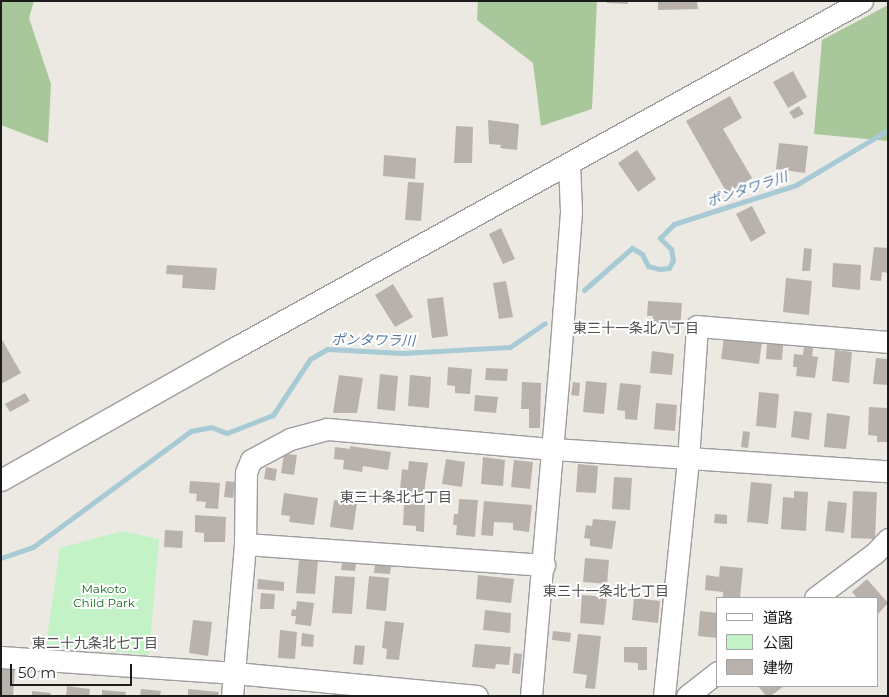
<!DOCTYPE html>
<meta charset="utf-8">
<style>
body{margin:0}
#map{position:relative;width:889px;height:697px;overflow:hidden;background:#ece9e2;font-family:Montserrat,"Noto Sans JP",sans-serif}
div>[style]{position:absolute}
.forest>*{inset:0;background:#a8c79b}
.park>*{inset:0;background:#c3f2c7}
.stream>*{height:5px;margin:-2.5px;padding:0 2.5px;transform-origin:2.5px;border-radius:2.5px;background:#a7cad5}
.building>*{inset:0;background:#b9b2ac}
.roads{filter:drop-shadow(1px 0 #9d9d9d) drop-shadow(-1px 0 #9d9d9d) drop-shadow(0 1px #9d9d9d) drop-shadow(0 -1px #9d9d9d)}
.minor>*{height:21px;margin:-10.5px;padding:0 10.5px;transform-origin:10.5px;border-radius:10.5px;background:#fff}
span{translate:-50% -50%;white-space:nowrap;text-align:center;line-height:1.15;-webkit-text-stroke:4px #fff;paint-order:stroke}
.park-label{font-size:12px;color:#176c1f}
.water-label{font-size:14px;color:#54799f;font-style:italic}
.neighbourhood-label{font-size:14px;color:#4f4f4f}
.frame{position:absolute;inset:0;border:2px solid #1c1c1c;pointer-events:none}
.legend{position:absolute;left:716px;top:597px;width:162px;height:90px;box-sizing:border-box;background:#fff;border:1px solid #a4a4a4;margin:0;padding:6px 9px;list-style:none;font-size:15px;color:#1c1c1c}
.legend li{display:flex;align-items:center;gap:10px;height:25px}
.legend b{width:25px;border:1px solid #a4a4a4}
.scale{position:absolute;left:10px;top:664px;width:122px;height:22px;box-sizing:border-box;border:2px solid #1c1c1c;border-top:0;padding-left:6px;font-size:15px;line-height:18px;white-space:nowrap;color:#1c1c1c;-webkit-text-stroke:4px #fff;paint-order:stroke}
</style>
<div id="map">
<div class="forest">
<div style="clip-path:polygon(1px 1px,34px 1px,29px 18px,51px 84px,48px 143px,1px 125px)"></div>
<div style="clip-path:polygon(478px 1px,597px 1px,592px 109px,541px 126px,533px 63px,477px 20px)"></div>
<div style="clip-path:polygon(888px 5px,888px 141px,814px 134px,822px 40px)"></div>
</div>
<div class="park">
<div style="clip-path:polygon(122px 531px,159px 539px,149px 655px,46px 645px,60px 548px)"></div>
</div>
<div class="stream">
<div style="left:584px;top:290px;width:64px;rotate:-41.2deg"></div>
<div style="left:632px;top:248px;width:12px;rotate:31deg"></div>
<div style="left:642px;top:254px;width:13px;rotate:63deg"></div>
<div style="left:648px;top:266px;width:11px;rotate:15deg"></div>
<div style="left:659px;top:269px;width:10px;rotate:-6deg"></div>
<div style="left:669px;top:268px;width:9px;rotate:-63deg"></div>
<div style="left:673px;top:260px;width:11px;rotate:-100deg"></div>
<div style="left:671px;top:249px;width:16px;rotate:-135deg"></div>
<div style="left:660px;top:238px;width:20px;rotate:-45deg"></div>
<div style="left:674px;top:224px;width:128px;rotate:-17.7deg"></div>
<div style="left:796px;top:185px;width:107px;rotate:-30.9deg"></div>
<div style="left:1px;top:558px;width:34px;rotate:-19deg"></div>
<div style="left:33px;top:547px;width:196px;rotate:-36.3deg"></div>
<div style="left:191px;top:431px;width:20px;rotate:-11deg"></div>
<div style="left:211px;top:427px;width:17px;rotate:21deg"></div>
<div style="left:227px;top:433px;width:49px;rotate:-21.4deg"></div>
<div style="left:273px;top:415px;width:67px;rotate:-56.5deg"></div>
<div style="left:310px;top:359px;width:20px;rotate:-30deg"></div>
<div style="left:327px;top:349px;width:76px;rotate:3deg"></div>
<div style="left:403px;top:353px;width:107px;rotate:-3.2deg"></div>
<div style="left:510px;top:347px;width:42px;rotate:-34.4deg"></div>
</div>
<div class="building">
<div style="clip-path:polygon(607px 1px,628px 1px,628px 4px,607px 3px)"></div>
<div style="clip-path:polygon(658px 1px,697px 1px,698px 9px,658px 10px)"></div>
<div style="clip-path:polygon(793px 71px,807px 97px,788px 108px,773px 82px)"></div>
<div style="clip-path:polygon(730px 96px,742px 118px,723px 129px,752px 178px,727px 193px,686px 121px)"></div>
<div style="clip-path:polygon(799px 106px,804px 114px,794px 119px,789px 112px)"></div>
<div style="clip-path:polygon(488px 120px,519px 124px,517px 150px,500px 148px,501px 145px,489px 144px)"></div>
<div style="clip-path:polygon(456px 126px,473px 127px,472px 163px,454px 163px)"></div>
<div style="clip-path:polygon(779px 143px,808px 146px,805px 173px,776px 169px)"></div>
<div style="clip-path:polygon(637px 150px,656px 179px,638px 192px,618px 163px)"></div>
<div style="clip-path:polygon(384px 155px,416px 158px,415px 179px,383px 176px)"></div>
<div style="clip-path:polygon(408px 182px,424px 183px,421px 221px,405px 220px)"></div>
<div style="clip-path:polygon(752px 206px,766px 233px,751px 242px,736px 214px)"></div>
<div style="clip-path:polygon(501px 228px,515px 259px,503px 264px,489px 234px)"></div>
<div style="clip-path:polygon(874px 247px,888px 248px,888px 273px,882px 272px,881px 281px,870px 280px)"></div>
<div style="clip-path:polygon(804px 248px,812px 249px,810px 271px,802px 271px)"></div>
<div style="clip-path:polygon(833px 263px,861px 265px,860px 290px,832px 287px)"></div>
<div style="clip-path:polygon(167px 265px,217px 268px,215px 290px,182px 288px,183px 275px,166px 274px)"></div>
<div style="clip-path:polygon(786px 278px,812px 281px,809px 315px,783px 312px)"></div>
<div style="clip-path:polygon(506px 281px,513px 317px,499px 319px,493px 283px)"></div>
<div style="clip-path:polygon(393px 284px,413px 317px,395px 327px,375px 295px)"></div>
<div style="clip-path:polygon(443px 297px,448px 336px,432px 338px,427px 299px)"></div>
<div style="clip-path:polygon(648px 301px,682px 303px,680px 329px,652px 325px,653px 316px,647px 316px)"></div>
<div style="clip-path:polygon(1px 338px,21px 373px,1px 384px)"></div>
<div style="clip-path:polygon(724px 338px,762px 342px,759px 364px,721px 359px)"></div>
<div style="clip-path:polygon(767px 344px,783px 345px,782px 360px,766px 359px)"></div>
<div style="clip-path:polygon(804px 347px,813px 348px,812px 356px,818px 357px,815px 378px,796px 376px,797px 367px,793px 367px,794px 354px,803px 355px)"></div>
<div style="clip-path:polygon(835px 350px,852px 352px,849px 383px,832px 381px)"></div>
<div style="clip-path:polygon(652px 351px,674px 354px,672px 375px,650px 373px)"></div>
<div style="clip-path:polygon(876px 358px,888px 359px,888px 385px,873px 384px)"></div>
<div style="clip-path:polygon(448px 367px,472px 369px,470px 394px,455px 393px,455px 386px,447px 385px)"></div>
<div style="clip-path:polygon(486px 368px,508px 369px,507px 381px,485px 380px)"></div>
<div style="clip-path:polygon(380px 374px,398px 376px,395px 411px,377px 409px)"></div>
<div style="clip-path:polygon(339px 375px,363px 378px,357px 413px,333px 413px)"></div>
<div style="clip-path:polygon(410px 375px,431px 377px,429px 408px,408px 406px)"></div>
<div style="clip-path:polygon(586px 381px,607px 383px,604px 414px,583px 412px)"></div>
<div style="clip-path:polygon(522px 382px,541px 383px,540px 428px,529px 428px,529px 409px,521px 409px)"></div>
<div style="clip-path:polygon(573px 382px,580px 383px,579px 396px,571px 395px)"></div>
<div style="clip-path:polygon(620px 383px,641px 385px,637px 420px,625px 419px,625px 411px,617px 410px)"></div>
<div style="clip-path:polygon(759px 392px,779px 394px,776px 428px,756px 426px)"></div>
<div style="clip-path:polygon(25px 393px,30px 401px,10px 412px,5px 404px)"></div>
<div style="clip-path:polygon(475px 395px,498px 397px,496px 413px,474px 411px)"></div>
<div style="clip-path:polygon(656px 403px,677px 405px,675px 431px,654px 429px)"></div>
<div style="clip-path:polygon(869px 407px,888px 408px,888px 442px,877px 442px,877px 436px,868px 435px)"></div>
<div style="clip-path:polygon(794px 411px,812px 413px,809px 440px,791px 437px)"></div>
<div style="clip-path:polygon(827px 413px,850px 416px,846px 449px,824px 447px)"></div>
<div style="clip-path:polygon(743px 431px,750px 432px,748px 448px,741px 447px)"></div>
<div style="clip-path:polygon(350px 446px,391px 452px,388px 470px,363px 466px,362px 472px,343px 469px,344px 460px,334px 459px,335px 447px,350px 449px)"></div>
<div style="clip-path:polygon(284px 454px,297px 455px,294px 475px,281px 473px)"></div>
<div style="clip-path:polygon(483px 457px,505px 460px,503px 486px,481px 484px)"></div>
<div style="clip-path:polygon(446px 459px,465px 462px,462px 487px,442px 484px)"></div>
<div style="clip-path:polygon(514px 460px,533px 462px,530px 489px,511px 487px)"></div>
<div style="clip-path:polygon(409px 461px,428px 463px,424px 493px,400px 490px,402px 469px,408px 470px)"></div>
<div style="clip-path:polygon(578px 464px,598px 466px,596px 493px,576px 492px)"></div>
<div style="clip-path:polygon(266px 467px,277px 469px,275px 481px,264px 479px)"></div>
<div style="clip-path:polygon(614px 477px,632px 478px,630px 510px,612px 509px)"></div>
<div style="clip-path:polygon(190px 481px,220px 483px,218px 509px,205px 508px,206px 502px,196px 501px,197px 494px,189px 493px)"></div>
<div style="clip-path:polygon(226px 481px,235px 482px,233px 498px,224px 497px)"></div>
<div style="clip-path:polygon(751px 482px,772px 484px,768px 524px,747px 522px)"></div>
<div style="clip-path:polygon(794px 491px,808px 492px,806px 531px,781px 529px,783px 497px,794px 498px)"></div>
<div style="clip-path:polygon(853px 491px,877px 492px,875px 539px,851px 538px)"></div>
<div style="clip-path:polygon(284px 493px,318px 498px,314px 525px,289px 522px,290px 516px,281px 515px)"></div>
<div style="clip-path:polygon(459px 499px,478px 500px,475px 537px,456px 535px,457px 525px,453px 525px,454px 514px,458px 514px)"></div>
<div style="clip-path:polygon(334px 500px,357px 503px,353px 530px,330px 527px)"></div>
<div style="clip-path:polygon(484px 501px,532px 505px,529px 532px,513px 530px,513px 523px,494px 522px,493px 536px,481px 535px)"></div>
<div style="clip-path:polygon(828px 501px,847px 503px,844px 533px,825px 531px)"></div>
<div style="clip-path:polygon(404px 504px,425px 505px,424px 532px,416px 531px,416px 526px,403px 525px)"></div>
<div style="clip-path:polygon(715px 514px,727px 515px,727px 524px,714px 523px)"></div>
<div style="clip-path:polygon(195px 515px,226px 517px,225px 542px,204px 542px,204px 533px,195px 532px)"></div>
<div style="clip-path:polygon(593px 519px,616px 521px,612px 549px,590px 546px,590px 539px,584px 538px,586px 525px,592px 526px)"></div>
<div style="clip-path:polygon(165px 530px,183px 531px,182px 548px,164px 547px)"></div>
<div style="clip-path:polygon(585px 558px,609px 560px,607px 584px,583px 582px)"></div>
<div style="clip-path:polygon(299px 559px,318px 561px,315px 594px,296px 593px)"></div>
<div style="clip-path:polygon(342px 563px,356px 564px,355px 571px,341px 570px)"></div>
<div style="clip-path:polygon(375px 565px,391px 566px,390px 574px,374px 573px)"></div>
<div style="clip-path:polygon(720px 566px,743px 568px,740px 598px,723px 597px,723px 592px,705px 590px,706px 575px,719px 577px)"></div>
<div style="clip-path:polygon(478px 575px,514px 579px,511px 603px,476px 599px)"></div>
<div style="clip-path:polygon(335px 576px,355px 577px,352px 614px,332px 613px)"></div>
<div style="clip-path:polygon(369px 576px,389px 578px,386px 611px,366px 609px)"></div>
<div style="clip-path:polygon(258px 579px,284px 582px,284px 591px,257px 589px)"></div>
<div style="clip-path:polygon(867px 579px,888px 603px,878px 614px,878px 598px,857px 598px,852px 592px)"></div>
<div style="clip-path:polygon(261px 593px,275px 594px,274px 609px,260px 609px)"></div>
<div style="clip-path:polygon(582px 595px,607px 597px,604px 625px,580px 623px)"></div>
<div style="clip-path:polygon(634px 598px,660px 601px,658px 623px,632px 620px)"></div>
<div style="clip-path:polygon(297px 601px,314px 603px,311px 626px,295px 624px,296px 616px,291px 616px,292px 609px,296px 610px)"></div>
<div style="clip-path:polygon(485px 610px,511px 613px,510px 633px,483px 630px)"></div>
<div style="clip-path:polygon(700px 611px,718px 613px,718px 638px,698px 636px)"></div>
<div style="clip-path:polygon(193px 620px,212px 622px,208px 656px,189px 653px)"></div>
<div style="clip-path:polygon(385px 621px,404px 623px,399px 660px,386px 659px,387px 649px,382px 648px)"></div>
<div style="clip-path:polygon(280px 630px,297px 632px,295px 659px,278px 658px)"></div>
<div style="clip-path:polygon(553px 631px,571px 633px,570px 642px,552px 640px)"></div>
<div style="clip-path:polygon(302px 633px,314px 635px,313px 647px,301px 646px)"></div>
<div style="clip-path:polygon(578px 634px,601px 636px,595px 689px,585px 688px,587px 675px,573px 673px)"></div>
<div style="clip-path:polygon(475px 644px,511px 647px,509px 665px,496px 664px,495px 669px,472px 667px)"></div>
<div style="clip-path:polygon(355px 645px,365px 646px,363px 665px,353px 664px)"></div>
<div style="clip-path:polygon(624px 647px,647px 647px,647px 670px,638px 670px,638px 663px,624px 662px)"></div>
<div style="clip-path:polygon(514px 653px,522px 654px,520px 674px,512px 673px)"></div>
<div style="clip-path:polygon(1px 668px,15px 669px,13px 696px,1px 696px)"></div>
<div style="clip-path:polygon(67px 686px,90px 689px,89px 696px,66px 696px)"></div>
<div style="clip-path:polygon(758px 686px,784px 686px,771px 696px,766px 696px)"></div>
<div style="clip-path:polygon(141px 689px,161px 691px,160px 696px,140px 696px)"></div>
<div style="clip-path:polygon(188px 689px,219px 692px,218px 696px,188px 696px)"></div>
<div style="clip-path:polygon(102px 690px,126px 692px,125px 696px,102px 696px)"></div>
<div style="clip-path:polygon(32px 691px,51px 693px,50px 696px,32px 696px)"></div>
</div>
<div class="roads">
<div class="minor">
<div style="left:1px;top:480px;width:264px;rotate:-29.5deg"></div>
<div style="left:231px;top:350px;width:721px;rotate:-28.95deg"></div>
<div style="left:245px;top:544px;width:300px;rotate:4deg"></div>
<div style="left:815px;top:598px;width:76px;rotate:-37deg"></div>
<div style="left:876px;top:552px;width:18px;rotate:-47deg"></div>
<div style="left:1px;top:657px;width:235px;rotate:3.9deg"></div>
<div style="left:235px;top:673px;width:243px;rotate:5.4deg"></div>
<div style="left:232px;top:696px;width:153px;rotate:-85.1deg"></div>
<div style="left:245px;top:544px;width:72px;rotate:-89.2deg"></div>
<div style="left:246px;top:472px;width:13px;rotate:-67deg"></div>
<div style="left:251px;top:460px;width:44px;rotate:-28.3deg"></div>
<div style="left:290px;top:439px;width:38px;rotate:-15deg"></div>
<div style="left:327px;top:429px;width:227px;rotate:5.1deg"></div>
<div style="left:553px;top:449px;width:336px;rotate:3.8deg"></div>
<div style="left:531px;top:696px;width:339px;rotate:-85.1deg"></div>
<div style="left:560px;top:358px;width:147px;rotate:-85.7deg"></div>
<div style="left:571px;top:211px;width:47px;rotate:-92.4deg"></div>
<div style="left:664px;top:696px;width:238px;rotate:-84.2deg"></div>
<div style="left:688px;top:459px;width:133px;rotate:-86.1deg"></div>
<div style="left:697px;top:326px;width:192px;rotate:4.8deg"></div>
<div style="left:687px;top:696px;width:39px;rotate:-38deg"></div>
</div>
</div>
<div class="park-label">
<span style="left:104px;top:596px">Makoto<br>Child Park</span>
</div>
<div class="water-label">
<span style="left:747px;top:189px;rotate:-18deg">ポンタワラ川</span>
<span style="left:373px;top:340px;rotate:1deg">ポンタワラ川</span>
</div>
<div class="neighbourhood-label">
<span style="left:636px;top:328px">東三十一条北八丁目</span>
<span style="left:396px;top:497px">東三十条北七丁目</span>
<span style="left:606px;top:591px">東三十一条北七丁目</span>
<span style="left:95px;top:643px">東二十九条北七丁目</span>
</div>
<div class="frame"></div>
<ul class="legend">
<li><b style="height:6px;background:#fff"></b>道路</li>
<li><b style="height:14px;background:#c3f2c7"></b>公園</li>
<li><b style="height:14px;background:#b9b2ac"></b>建物</li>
</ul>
<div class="scale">50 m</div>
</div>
